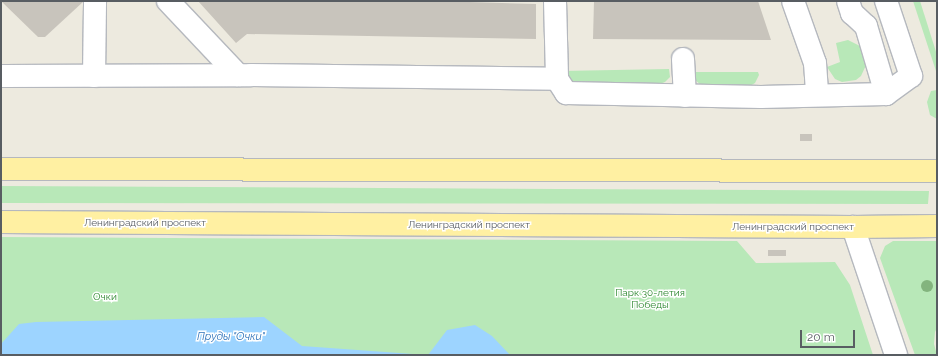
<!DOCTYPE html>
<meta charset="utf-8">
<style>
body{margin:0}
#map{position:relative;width:938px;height:356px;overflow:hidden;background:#edeadf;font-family:Raleway,sans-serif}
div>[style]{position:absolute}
.green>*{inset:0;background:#b8e8b8}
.water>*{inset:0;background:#9dd4ff}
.building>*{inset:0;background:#c8c4bc}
.roads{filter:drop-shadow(1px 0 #b5b8be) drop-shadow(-1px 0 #b5b8be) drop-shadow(0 1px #b5b8be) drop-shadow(0 -1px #b5b8be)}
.minor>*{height:22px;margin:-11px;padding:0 11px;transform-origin:11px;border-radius:11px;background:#fff}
.major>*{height:22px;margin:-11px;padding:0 11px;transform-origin:11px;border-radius:11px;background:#fff0a2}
.trees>*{width:12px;height:12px;margin:-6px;border-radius:50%;background:#83b47e}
span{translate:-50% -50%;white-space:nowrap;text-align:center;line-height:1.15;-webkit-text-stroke:3px #fff;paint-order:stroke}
.street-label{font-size:10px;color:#585d62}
.park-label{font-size:10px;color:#2c872f}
.water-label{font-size:11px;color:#3074bb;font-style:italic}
.frame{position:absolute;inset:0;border:2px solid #585d62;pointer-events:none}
.scale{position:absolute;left:800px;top:330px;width:55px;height:18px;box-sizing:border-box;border:2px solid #585d62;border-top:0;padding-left:5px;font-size:12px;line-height:14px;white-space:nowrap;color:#585d62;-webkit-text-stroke:3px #fff;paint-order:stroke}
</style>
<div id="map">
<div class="green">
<div style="clip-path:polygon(913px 1px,920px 1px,937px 55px,937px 74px)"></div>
<div style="clip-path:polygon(848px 40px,860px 46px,867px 63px,861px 76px,856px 80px,842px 82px,835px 79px,827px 67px,840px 62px,836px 43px)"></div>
<div style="clip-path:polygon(669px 69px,670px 77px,665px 82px,654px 86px,580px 85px,566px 79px,560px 71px)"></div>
<div style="clip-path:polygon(693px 72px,758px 72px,759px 75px,755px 83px,748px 87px,702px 86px,693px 78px)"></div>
<div style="clip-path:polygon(937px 90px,937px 119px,930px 115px,927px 102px,931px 91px)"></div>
<div style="clip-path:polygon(1px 186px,929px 191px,928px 204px,1px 203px)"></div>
<div style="clip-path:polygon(1px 237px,737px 241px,756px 263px,835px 262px,850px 285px,873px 355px,1px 355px)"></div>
<div style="clip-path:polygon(893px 241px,937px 241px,937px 328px,935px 332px,934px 344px,937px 355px,915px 355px,880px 258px,885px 246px)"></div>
</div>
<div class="water">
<div style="clip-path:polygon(264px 317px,302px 346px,427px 355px,1px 355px,1px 344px,19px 324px,36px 322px)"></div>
<div style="clip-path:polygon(475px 325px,492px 336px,510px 355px,428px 355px,447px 330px)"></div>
</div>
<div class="building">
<div style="clip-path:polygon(1px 1px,84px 1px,45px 37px,38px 37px)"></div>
<div style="clip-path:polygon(198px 1px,436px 1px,536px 4px,536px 39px,247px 34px,236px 43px)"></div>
<div style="clip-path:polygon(594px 1px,758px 1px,771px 40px,593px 39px)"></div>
<div style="clip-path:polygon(800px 134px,812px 134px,812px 141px,800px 141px)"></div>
<div style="clip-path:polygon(768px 250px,786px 250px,786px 256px,768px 256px)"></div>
</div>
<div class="roads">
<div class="minor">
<div style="left:168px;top:1px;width:102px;rotate:46.6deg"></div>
<div style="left:555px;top:1px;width:78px;rotate:88.5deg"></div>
<div style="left:793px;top:1px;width:66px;rotate:70.5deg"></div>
<div style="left:815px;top:63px;width:32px;rotate:86deg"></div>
<div style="left:848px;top:1px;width:13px;rotate:72deg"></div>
<div style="left:852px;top:13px;width:19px;rotate:43deg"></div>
<div style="left:866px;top:26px;width:71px;rotate:73.6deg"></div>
<div style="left:683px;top:59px;width:37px;rotate:87deg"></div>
<div style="left:1px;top:76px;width:250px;rotate:-0.2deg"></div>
<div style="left:251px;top:75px;width:306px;rotate:0.7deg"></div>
<div style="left:557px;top:79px;width:17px;rotate:57deg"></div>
<div style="left:566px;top:93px;width:195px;rotate:1.2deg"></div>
<div style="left:761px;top:97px;width:125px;rotate:-1.4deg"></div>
<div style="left:886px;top:94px;width:31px;rotate:-36deg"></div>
<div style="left:911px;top:76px;width:79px;rotate:-108.4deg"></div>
<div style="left:94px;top:76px;width:75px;rotate:-89.2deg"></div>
<div style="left:853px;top:227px;width:135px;rotate:71.4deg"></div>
</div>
<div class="major">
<div style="left:1px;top:169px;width:936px;rotate:0.12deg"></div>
<div style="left:1px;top:222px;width:852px;rotate:0.34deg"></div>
<div style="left:853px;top:227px;width:84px;rotate:-0.7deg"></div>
</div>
</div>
<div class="trees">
<div style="left:927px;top:286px"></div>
</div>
<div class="street-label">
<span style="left:145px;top:223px">Ленинградский проспект</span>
<span style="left:469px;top:225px">Ленинградский проспект</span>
<span style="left:793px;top:227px">Ленинградский проспект</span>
</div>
<div class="park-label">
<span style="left:650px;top:298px">Парк 30-летия<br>Победы</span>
<span style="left:105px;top:297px">Очки</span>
</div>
<div class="water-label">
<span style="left:231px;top:337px">Пруды "Очки"</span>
</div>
<div class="frame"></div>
<div class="scale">20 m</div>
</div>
